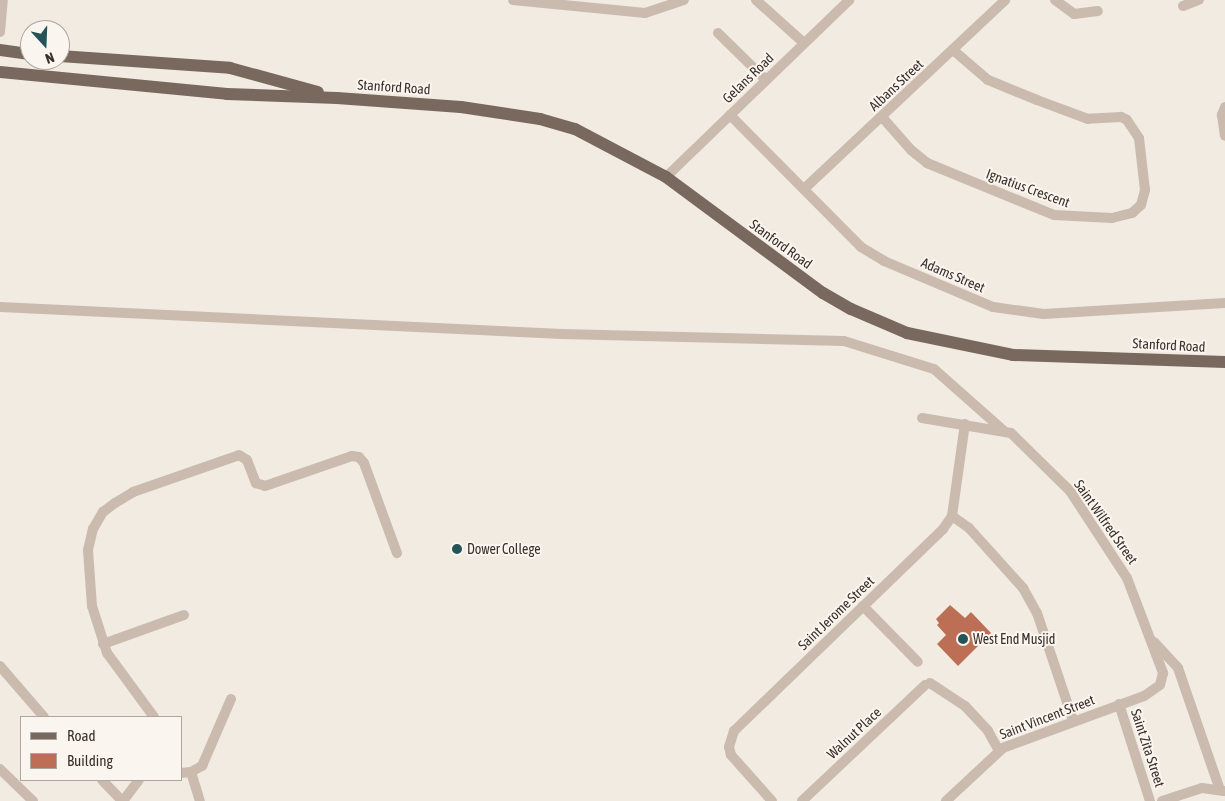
<!DOCTYPE html>
<style>
body{margin:0}
#map{position:relative;width:1225px;height:801px;overflow:hidden;background:#f2ebe2;font-family:"Asap Condensed",sans-serif}
div>[style]{position:absolute}
.building>*{inset:0;background:#bd6f55}
.minor>*{height:10px;margin:-5px;padding:0 5px;transform-origin:5px;border-radius:5px;background:#cabbae}
.major>*{height:12px;margin:-6px;padding:0 6px;transform-origin:6px;border-radius:6px;background:#79685e}
.dots>*{width:14px;height:14px;translate:-50% -50%;box-sizing:border-box;border:2px solid #faf5ee;border-radius:50%}
span{translate:-50% -50%;white-space:nowrap;text-align:center;line-height:1.15;-webkit-text-stroke:4px #faf5ee;paint-order:stroke}
.street-label{font-size:14px;color:#39302c}
.poi-label{font-size:14px;color:#39302c}
.left{translate:0 -50%;text-align:left}
.legend{position:absolute;left:20px;top:716px;width:162px;height:65px;box-sizing:border-box;background:#faf5ee;border:1px solid #ada6a0;margin:0;padding:6px 9px;list-style:none;font-size:15px;color:#39302c}
.legend li{display:flex;align-items:center;gap:10px;height:25px}
.legend b{width:25px;border:1px solid #ada6a0}
.north{position:absolute;left:20px;top:20px;width:50px;height:50px;box-sizing:border-box;background:#faf5ee;border:1px solid #ada6a0;border-radius:50%;rotate:160deg;font-size:14px;font-weight:700;line-height:20px;text-align:center;color:#39302c}
.north::after{content:'';display:block;margin:auto;width:18px;height:22px;background:#245458;clip-path:polygon(50% 0,100% 100%,50% 72%,0 100%)}
</style>
<div id="map">
<div class="building">
<div style="clip-path:polygon(950px 605px,965px 618px,971px 612px,991px 633px,958px 666px,937px 644px,946px 635px,937px 625px,939px 623px,936px 619px)"></div>
</div>
<div class="minor">
<div style="left:513px;top:0;width:133px;rotate:5.6deg"></div>
<div style="left:645px;top:13px;width:41px;rotate:-18.4deg"></div>
<div style="left:756px;top:0;width:64px;rotate:41.9deg"></div>
<div style="left:1055px;top:0;width:24px;rotate:36deg"></div>
<div style="left:1074px;top:14px;width:24px;rotate:-7deg"></div>
<div style="left:1183px;top:6px;width:17px;rotate:-21deg"></div>
<div style="left:0;top:32px;width:32px;rotate:-85deg"></div>
<div style="left:718px;top:33px;width:67px;rotate:44.4deg"></div>
<div style="left:1225px;top:107px;width:9px;rotate:111deg"></div>
<div style="left:1222px;top:115px;width:21px;rotate:82deg"></div>
<div style="left:730px;top:115px;width:186px;rotate:45.2deg"></div>
<div style="left:861px;top:247px;width:27px;rotate:31deg"></div>
<div style="left:884px;top:261px;width:118px;rotate:22.9deg"></div>
<div style="left:993px;top:307px;width:51px;rotate:7.8deg"></div>
<div style="left:1044px;top:314px;width:181px;rotate:-3.5deg"></div>
<div style="left:882px;top:117px;width:44px;rotate:48.7deg"></div>
<div style="left:911px;top:150px;width:21px;rotate:39deg"></div>
<div style="left:927px;top:163px;width:137px;rotate:22.3deg"></div>
<div style="left:1054px;top:215px;width:58px;rotate:3deg"></div>
<div style="left:1112px;top:218px;width:21px;rotate:-14deg"></div>
<div style="left:1132px;top:213px;width:12px;rotate:-42deg"></div>
<div style="left:1141px;top:205px;width:16px;rotate:-75deg"></div>
<div style="left:1145px;top:190px;width:52px;rotate:-96.6deg"></div>
<div style="left:1139px;top:138px;width:22px;rotate:-124deg"></div>
<div style="left:1127px;top:120px;width:7px;rotate:-153deg"></div>
<div style="left:1121px;top:117px;width:33px;rotate:177deg"></div>
<div style="left:1088px;top:119px;width:54px;rotate:-159.6deg"></div>
<div style="left:1037px;top:100px;width:53px;rotate:-157.8deg"></div>
<div style="left:988px;top:80px;width:46px;rotate:-139.4deg"></div>
<div style="left:666px;top:177px;width:255px;rotate:-44deg"></div>
<div style="left:804px;top:189px;width:276px;rotate:-43.2deg"></div>
<div style="left:0;top:307px;width:563px;rotate:2.75deg"></div>
<div style="left:562px;top:334px;width:282px;rotate:1.4deg"></div>
<div style="left:844px;top:341px;width:94px;rotate:17.3deg"></div>
<div style="left:934px;top:369px;width:92px;rotate:41.5deg"></div>
<div style="left:922px;top:418px;width:90px;rotate:9.6deg"></div>
<div style="left:1011px;top:433px;width:83px;rotate:44.5deg"></div>
<div style="left:1070px;top:491px;width:104px;rotate:56.8deg"></div>
<div style="left:1127px;top:578px;width:102px;rotate:69.2deg"></div>
<div style="left:1163px;top:673px;width:12px;rotate:104deg"></div>
<div style="left:1160px;top:685px;width:19px;rotate:145deg"></div>
<div style="left:1144px;top:696px;width:150px;rotate:159.8deg"></div>
<div style="left:1003px;top:748px;width:78px;rotate:137.1deg"></div>
<div style="left:952px;top:516px;width:21px;rotate:35deg"></div>
<div style="left:969px;top:528px;width:81px;rotate:48deg"></div>
<div style="left:1023px;top:588px;width:29px;rotate:61deg"></div>
<div style="left:1037px;top:613px;width:113px;rotate:71.4deg"></div>
<div style="left:863px;top:606px;width:78px;rotate:45.5deg"></div>
<div style="left:1154px;top:642px;width:35px;rotate:47deg"></div>
<div style="left:1178px;top:668px;width:129px;rotate:71deg"></div>
<div style="left:103px;top:644px;width:86px;rotate:-19.7deg"></div>
<div style="left:0;top:666px;width:67px;rotate:49.2deg"></div>
<div style="left:930px;top:683px;width:42px;rotate:33.3deg"></div>
<div style="left:965px;top:706px;width:34px;rotate:47deg"></div>
<div style="left:988px;top:731px;width:23px;rotate:61deg"></div>
<div style="left:1119px;top:704px;width:102px;rotate:72.3deg"></div>
<div style="left:154px;top:717px;width:79px;rotate:-126.3deg"></div>
<div style="left:107px;top:653px;width:49px;rotate:-107.7deg"></div>
<div style="left:92px;top:606px;width:56px;rotate:-94.1deg"></div>
<div style="left:88px;top:550px;width:22px;rotate:-77deg"></div>
<div style="left:93px;top:529px;width:20px;rotate:-60deg"></div>
<div style="left:103px;top:512px;width:15px;rotate:-37deg"></div>
<div style="left:115px;top:503px;width:21px;rotate:-31deg"></div>
<div style="left:133px;top:492px;width:112px;rotate:-19.2deg"></div>
<div style="left:239px;top:455px;width:9px;rotate:32deg"></div>
<div style="left:247px;top:460px;width:25px;rotate:69deg"></div>
<div style="left:256px;top:483px;width:9px;rotate:18deg"></div>
<div style="left:265px;top:486px;width:92px;rotate:-19deg"></div>
<div style="left:352px;top:456px;width:7px;rotate:8deg"></div>
<div style="left:359px;top:457px;width:8px;rotate:50deg"></div>
<div style="left:364px;top:463px;width:96px;rotate:69.9deg"></div>
<div style="left:0;top:769px;width:46px;rotate:44.1deg"></div>
<div style="left:191px;top:772px;width:30px;rotate:73deg"></div>
<div style="left:181px;top:773px;width:10px;rotate:-6deg"></div>
<div style="left:191px;top:772px;width:13px;rotate:-29deg"></div>
<div style="left:202px;top:766px;width:73px;rotate:-66.6deg"></div>
<div style="left:102px;top:780px;width:29px;rotate:46deg"></div>
<div style="left:123px;top:801px;width:26px;rotate:-53deg"></div>
<div style="left:772px;top:801px;width:62px;rotate:-131.7deg"></div>
<div style="left:731px;top:755px;width:8px;rotate:-104deg"></div>
<div style="left:729px;top:747px;width:17px;rotate:-73deg"></div>
<div style="left:734px;top:731px;width:291px;rotate:-44deg"></div>
<div style="left:943px;top:529px;width:16px;rotate:-55deg"></div>
<div style="left:952px;top:516px;width:93px;rotate:-82deg"></div>
<div style="left:802px;top:801px;width:169px;rotate:-43.3deg"></div>
<div style="left:1162px;top:801px;width:42px;rotate:-18deg"></div>
<div style="left:1202px;top:788px;width:22px;rotate:8deg"></div>
</div>
<div class="major">
<div style="left:0;top:50px;width:30px;rotate:8deg"></div>
<div style="left:60px;top:56px;width:170px;rotate:4deg"></div>
<div style="left:230px;top:68px;width:91px;rotate:15.3deg"></div>
<div style="left:0;top:72px;width:228px;rotate:5.5deg"></div>
<div style="left:227px;top:94px;width:110px;rotate:2.1deg"></div>
<div style="left:337px;top:98px;width:124px;rotate:4.2deg"></div>
<div style="left:461px;top:107px;width:80px;rotate:8.6deg"></div>
<div style="left:540px;top:119px;width:36px;rotate:16deg"></div>
<div style="left:575px;top:129px;width:103px;rotate:27.8deg"></div>
<div style="left:666px;top:177px;width:195px;rotate:36.5deg"></div>
<div style="left:823px;top:293px;width:32px;rotate:30deg"></div>
<div style="left:851px;top:309px;width:61px;rotate:23.2deg"></div>
<div style="left:907px;top:333px;width:108px;rotate:11.7deg"></div>
<div style="left:1013px;top:355px;width:212px;rotate:1.9deg"></div>
</div>
<div class="dots">
<div style="left:457px;top:549px;background:#245458"></div>
<div style="left:963px;top:639px;background:#245458"></div>
</div>
<div class="street-label">
<span style="left:748px;top:78px;rotate:-44deg">Gelans Road</span>
<span style="left:896px;top:85px;rotate:-43deg">Albans Street</span>
<span style="left:394px;top:87px;rotate:4deg">Stanford Road</span>
<span style="left:1028px;top:188px;rotate:20deg">Ignatius Crescent</span>
<span style="left:781px;top:244px;rotate:36deg">Stanford Road</span>
<span style="left:953px;top:275px;rotate:23deg">Adams Street</span>
<span style="left:1169px;top:345px;rotate:3deg">Stanford Road</span>
<span style="left:1106px;top:522px;rotate:55deg">Saint Wilfred Street</span>
<span style="left:836px;top:613px;rotate:-44deg">Saint Jerome Street</span>
<span style="left:1047px;top:717px;rotate:-21deg">Saint Vincent Street</span>
<span style="left:854px;top:733px;rotate:-43deg">Walnut Place</span>
<span style="left:1148px;top:748px;rotate:72deg">Saint Zita Street</span>
</div>
<div class="poi-label">
<span class="left" style="left:467px;top:549px">Dower College</span>
<span class="left" style="left:973px;top:639px">West End Musjid</span>
</div>
<ul class="legend">
<li><b style="height:6px;background:#79685e"></b>Road</li>
<li><b style="height:14px;background:#bd6f55"></b>Building</li>
</ul>
<div class="north">N</div>
</div>
